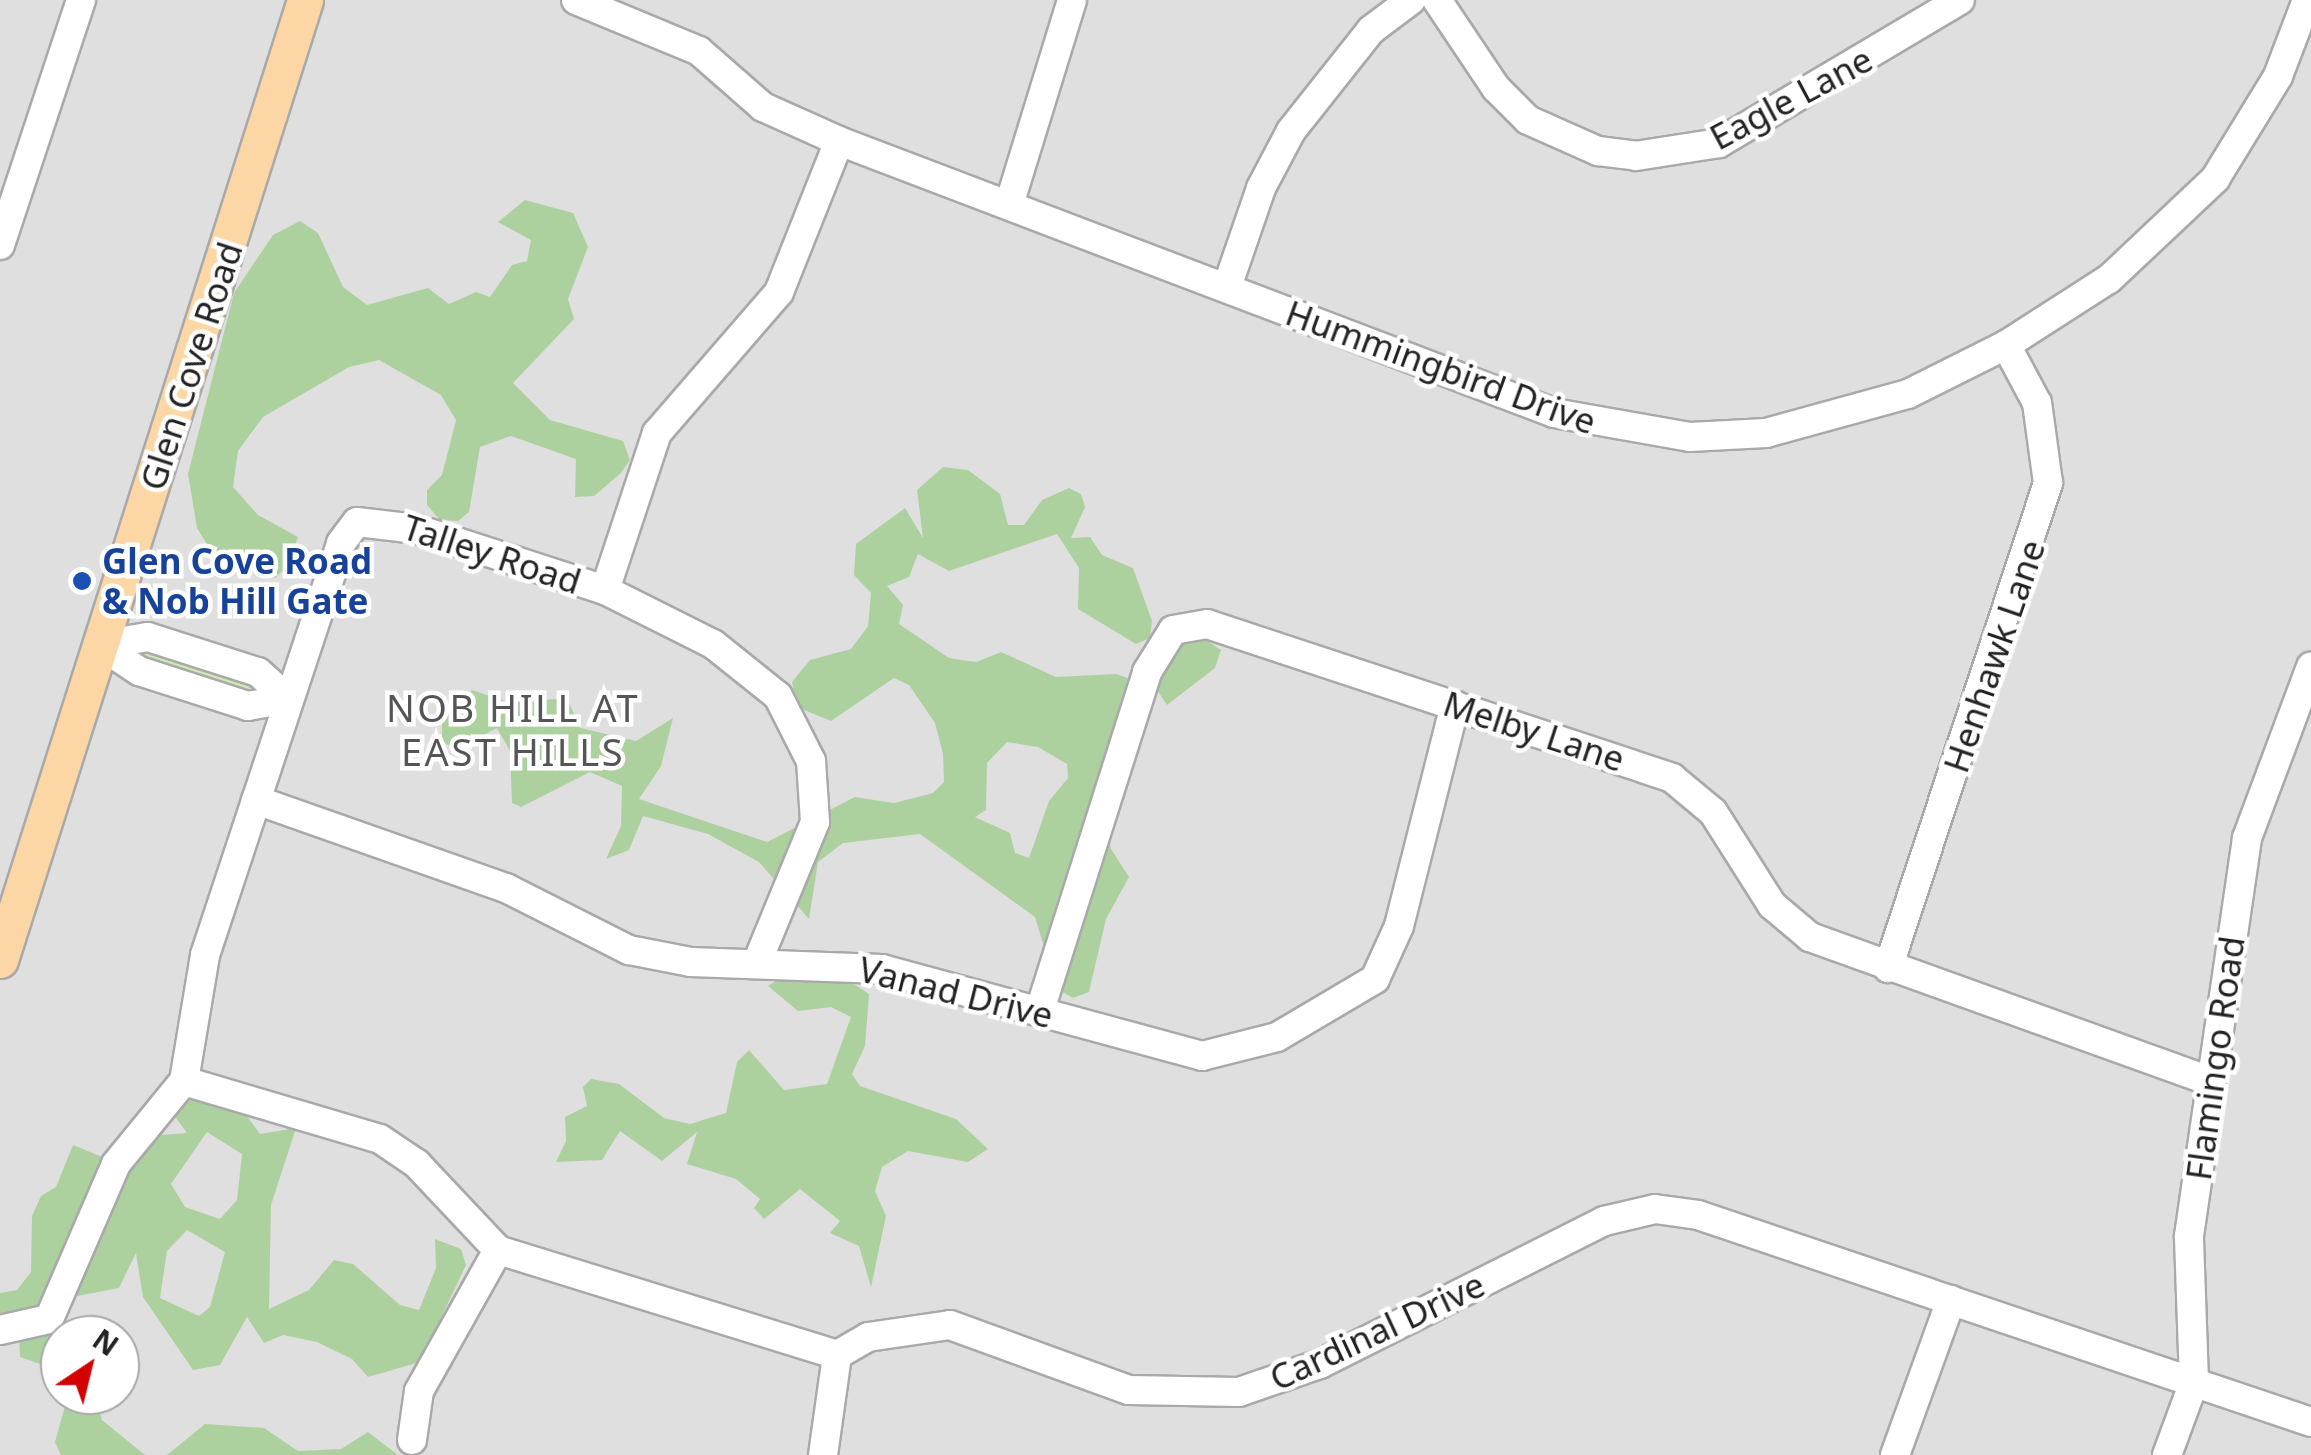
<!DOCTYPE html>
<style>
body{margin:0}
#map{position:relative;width:2311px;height:1455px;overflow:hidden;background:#f2efe9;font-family:"Noto Sans",sans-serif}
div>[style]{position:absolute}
.residential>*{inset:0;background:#e0dfdf}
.grass>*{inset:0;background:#cdebb0}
.forest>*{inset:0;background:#add19e}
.roads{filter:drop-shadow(2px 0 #a9a9a9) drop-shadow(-2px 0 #a9a9a9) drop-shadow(0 2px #a9a9a9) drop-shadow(0 -2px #a9a9a9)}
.minor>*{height:28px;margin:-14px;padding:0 14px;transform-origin:14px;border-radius:14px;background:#fff}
.major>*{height:35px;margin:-17.5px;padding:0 17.5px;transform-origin:17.5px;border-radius:17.5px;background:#fcd6a4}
.dots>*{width:28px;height:28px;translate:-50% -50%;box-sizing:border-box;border:5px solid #fff;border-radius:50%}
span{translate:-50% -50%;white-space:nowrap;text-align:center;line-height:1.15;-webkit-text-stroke:9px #fff;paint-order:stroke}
.street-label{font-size:35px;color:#222}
.transit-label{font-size:35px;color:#164399;font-weight:700}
.left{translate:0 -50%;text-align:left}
.neighbourhood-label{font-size:38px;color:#555;letter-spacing:2.5px}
.north{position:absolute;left:40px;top:1315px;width:100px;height:100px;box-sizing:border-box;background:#fff;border:2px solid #a7a7a7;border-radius:50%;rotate:35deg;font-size:28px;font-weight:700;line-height:40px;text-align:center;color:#222}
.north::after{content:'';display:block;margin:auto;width:35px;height:45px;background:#d40000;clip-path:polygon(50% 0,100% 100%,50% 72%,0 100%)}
</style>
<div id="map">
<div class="residential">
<div style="clip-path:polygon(evenodd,0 0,2311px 0,2311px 1455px,0 1455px,0 0,60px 1335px,120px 1335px,120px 1395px,60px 1395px,60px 1335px)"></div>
</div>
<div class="grass">
<div style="clip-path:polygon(148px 637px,288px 699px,248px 706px,100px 645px)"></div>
</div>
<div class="forest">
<div style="clip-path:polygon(525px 200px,573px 213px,588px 247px,568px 299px,574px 319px,513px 383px,550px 420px,623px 441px,630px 460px,621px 473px,594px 496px,575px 497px,576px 459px,511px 436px,480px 447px,469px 512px,458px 521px,440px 520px,427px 505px,427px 490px,442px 475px,456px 420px,441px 395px,379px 360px,349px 367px,263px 417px,238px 451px,233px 487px,258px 515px,298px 537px,286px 567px,275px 578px,210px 549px,197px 528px,188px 474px,234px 293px,273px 235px,300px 221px,318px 233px,343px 287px,367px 305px,428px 288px,449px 304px,476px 292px,490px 297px,512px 265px,527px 261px,531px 240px,498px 222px)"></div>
<div style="clip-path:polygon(evenodd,943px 467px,968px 470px,1000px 494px,1008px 525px,1024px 525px,1042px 500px,1069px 488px,1081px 494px,1085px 507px,1071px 538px,1090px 537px,1102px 555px,1133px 568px,1152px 621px,1150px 638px,1136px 644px,1078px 609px,1079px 568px,1057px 534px,949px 571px,918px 554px,909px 577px,887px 586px,903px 605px,899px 624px,949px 658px,976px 662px,1001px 652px,1056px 677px,1116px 674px,1136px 681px,1099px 788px,1111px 849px,1129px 877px,1106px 919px,1089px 992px,1073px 998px,1057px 989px,1035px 917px,920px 834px,843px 843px,818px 862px,809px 919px,759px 862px,708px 834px,643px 816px,629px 850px,606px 859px,621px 826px,622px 786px,590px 772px,521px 807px,512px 803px,510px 751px,497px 728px,455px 750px,442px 741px,442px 722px,472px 690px,510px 703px,567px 698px,580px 728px,636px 741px,673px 718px,661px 766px,639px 799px,767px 842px,855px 797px,894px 803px,933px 793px,944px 782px,943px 754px,935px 723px,909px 685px,894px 678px,831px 721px,797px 707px,792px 682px,810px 660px,851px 649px,868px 626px,871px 593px,854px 575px,856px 544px,905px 508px,923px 538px,917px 490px,943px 467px,1007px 742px,1038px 747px,1067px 764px,1068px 778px,1049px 801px,1029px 858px,1015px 853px,1010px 833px,975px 817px,986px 810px,987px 763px,1007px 742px)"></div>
<div style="clip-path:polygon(1200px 636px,1221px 650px,1215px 668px,1167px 705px,1155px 687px,1174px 643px)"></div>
<div style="clip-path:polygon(782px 977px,854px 984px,869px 994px,865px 1046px,852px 1074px,860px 1086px,956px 1119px,988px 1149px,968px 1162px,908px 1151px,882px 1167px,875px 1191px,886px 1216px,871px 1287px,859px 1246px,830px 1233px,840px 1221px,800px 1189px,764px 1219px,754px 1208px,760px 1199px,736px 1179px,687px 1164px,697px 1132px,662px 1161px,620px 1131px,602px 1160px,556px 1162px,566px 1141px,565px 1117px,587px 1106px,583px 1087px,591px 1079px,619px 1084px,664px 1118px,690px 1124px,726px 1113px,737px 1062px,749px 1050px,784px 1090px,827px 1084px,851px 1017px,831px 1007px,798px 1011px,768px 986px)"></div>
<div style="clip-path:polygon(evenodd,198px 1092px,236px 1101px,260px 1134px,296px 1128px,271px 1205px,269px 1309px,309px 1290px,334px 1260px,353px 1264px,400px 1305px,419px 1310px,436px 1268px,435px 1239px,461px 1249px,466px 1265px,420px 1362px,368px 1377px,352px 1359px,317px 1342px,283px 1335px,264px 1343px,247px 1317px,220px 1365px,193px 1370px,143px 1297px,136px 1253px,119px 1288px,62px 1299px,49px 1330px,60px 1344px,60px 1371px,20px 1357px,19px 1329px,0 1323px,0 1293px,17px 1290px,31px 1272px,32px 1216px,41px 1196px,56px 1187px,73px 1145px,132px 1169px,129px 1155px,149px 1136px,187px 1133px,171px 1111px,198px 1092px,207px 1132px,242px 1154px,237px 1200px,220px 1219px,185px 1207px,171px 1184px,207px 1132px,198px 1092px,187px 1230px,225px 1252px,210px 1307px,199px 1316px,160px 1298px,167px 1251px,187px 1230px)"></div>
<div style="clip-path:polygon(68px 1395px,95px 1395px,102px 1420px,145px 1455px,61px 1455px,55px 1442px)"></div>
<div style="clip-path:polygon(205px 1424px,264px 1428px,298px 1451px,341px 1449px,368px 1432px,398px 1455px,167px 1455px)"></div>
</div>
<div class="roads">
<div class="minor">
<div style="left:576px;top:0;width:133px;rotate:22.5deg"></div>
<div style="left:699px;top:51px;width:85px;rotate:41.2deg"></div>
<div style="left:763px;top:107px;width:83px;rotate:24.1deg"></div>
<div style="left:839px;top:141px;width:765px;rotate:20.83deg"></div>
<div style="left:1554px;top:413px;width:138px;rotate:10deg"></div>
<div style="left:1690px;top:437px;width:76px;rotate:-3deg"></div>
<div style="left:1766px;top:433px;width:147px;rotate:-15.4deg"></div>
<div style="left:1908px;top:394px;width:110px;rotate:-26.6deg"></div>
<div style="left:2006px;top:345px;width:122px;rotate:-32.7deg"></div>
<div style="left:2109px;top:279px;width:146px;rotate:-43.3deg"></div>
<div style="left:2215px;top:179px;width:121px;rotate:-58.5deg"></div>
<div style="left:2278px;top:76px;width:81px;rotate:-69.1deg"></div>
<div style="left:1437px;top:0;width:106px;rotate:56.2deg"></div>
<div style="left:1496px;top:88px;width:45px;rotate:45deg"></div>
<div style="left:1528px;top:120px;width:77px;rotate:23.9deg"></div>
<div style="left:1598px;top:151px;width:38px;rotate:7deg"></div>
<div style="left:1636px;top:156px;width:84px;rotate:-8.9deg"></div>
<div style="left:1719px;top:143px;width:280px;rotate:-30.7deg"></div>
<div style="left:1009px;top:205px;width:214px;rotate:-72.9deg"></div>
<div style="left:0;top:245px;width:258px;rotate:-71.7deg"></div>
<div style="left:1227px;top:287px;width:105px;rotate:-71deg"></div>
<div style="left:1261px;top:188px;width:64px;rotate:-62.2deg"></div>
<div style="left:1291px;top:131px;width:129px;rotate:-51.6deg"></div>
<div style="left:1371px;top:30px;width:50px;rotate:-36.9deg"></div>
<div style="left:605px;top:590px;width:165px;rotate:-71.7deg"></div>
<div style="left:657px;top:433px;width:186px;rotate:-49.1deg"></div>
<div style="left:779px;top:292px;width:162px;rotate:-68.3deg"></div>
<div style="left:148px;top:637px;width:115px;rotate:17.7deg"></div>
<div style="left:258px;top:672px;width:40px;rotate:42deg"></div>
<div style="left:288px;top:699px;width:41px;rotate:170.1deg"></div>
<div style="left:248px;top:706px;width:114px;rotate:-162.2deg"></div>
<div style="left:139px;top:671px;width:47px;rotate:-146.3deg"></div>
<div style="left:100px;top:645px;width:49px;rotate:-9.5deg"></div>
<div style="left:256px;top:800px;width:265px;rotate:19.4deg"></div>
<div style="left:506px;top:888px;width:138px;rotate:26.8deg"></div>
<div style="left:629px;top:950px;width:63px;rotate:11deg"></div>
<div style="left:691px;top:962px;width:191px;rotate:2.1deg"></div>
<div style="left:882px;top:969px;width:332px;rotate:15.2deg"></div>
<div style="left:1202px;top:1056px;width:77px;rotate:-14.2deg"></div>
<div style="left:1277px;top:1037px;width:114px;rotate:-30.6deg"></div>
<div style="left:1375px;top:979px;width:58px;rotate:-65.6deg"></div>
<div style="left:1399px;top:926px;width:228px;rotate:-75.8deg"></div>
<div style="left:1888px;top:968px;width:511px;rotate:-71.74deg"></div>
<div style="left:2048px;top:483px;width:81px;rotate:-97.8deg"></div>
<div style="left:2037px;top:403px;width:66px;rotate:-118.1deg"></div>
<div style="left:1040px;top:1010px;width:355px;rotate:-72.4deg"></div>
<div style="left:1147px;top:672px;width:49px;rotate:-58.2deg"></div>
<div style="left:1173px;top:630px;width:35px;rotate:-10deg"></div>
<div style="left:1207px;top:624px;width:490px;rotate:18.3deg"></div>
<div style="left:1672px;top:778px;width:53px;rotate:39.7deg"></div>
<div style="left:1713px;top:812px;width:110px;rotate:57.6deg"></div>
<div style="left:1772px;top:905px;width:50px;rotate:40.1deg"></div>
<div style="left:1810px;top:937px;width:424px;rotate:19.8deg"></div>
<div style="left:184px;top:1081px;width:204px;rotate:16.5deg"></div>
<div style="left:380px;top:1139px;width:45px;rotate:34deg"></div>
<div style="left:417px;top:1164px;width:118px;rotate:46.7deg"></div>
<div style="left:498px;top:1250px;width:355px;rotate:17.2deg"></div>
<div style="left:837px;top:1355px;width:36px;rotate:-30deg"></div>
<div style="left:868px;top:1337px;width:83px;rotate:-8.3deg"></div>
<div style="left:950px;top:1325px;width:190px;rotate:20deg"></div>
<div style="left:1129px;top:1390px;width:110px;rotate:1deg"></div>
<div style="left:1239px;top:1392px;width:86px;rotate:-19.1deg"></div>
<div style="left:1320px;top:1364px;width:318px;rotate:-26.7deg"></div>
<div style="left:1604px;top:1221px;width:52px;rotate:-13.2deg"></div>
<div style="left:1655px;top:1209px;width:43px;rotate:7.9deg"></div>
<div style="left:1698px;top:1215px;width:647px;rotate:18.66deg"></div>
<div style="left:0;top:1330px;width:50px;rotate:-12.7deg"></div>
<div style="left:49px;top:1319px;width:169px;rotate:-66.6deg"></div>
<div style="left:116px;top:1164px;width:107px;rotate:-50.7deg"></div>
<div style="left:184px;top:1081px;width:128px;rotate:-80.5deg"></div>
<div style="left:205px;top:955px;width:434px;rotate:-71.7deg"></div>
<div style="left:341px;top:543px;width:26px;rotate:-53deg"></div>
<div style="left:357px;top:522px;width:60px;rotate:6.7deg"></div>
<div style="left:417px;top:529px;width:198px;rotate:18deg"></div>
<div style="left:605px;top:590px;width:121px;rotate:26.6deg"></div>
<div style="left:713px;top:644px;width:83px;rotate:38.7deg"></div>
<div style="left:778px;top:696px;width:73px;rotate:63.1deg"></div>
<div style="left:811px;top:761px;width:61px;rotate:86.2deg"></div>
<div style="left:815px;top:822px;width:152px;rotate:112.4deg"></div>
<div style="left:412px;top:1440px;width:49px;rotate:-81.9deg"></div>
<div style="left:419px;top:1391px;width:162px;rotate:-60.7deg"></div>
<div style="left:823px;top:1455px;width:101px;rotate:-82deg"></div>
<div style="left:1895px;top:1455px;width:165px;rotate:-70.1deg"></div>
<div style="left:2167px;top:1455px;width:78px;rotate:-69.7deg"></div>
<div style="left:2194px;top:1382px;width:146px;rotate:-92deg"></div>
<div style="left:2189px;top:1236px;width:402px;rotate:-81.7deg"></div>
<div style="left:2247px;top:838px;width:183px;rotate:-69.5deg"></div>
</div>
<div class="major">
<div style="left:0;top:960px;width:1007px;rotate:-72.37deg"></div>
</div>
</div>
<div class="dots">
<div style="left:82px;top:581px;background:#1a4fb4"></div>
</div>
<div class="street-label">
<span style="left:1791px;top:98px;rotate:-28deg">Eagle Lane</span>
<span style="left:191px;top:366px;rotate:-72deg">Glen Cove Road</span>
<span style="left:1441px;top:367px;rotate:20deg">Hummingbird Drive</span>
<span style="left:492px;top:554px;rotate:18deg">Talley Road</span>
<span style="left:1994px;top:656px;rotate:-71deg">Henhawk Lane</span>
<span style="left:1534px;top:731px;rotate:18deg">Melby Lane</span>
<span style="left:956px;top:992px;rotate:14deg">Vanad Drive</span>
<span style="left:2215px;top:1058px;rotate:-82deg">Flamingo Road</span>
<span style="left:1377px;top:1331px;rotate:-25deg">Cardinal Drive</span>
</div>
<div class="transit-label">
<span class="left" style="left:102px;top:581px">Glen Cove Road<br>&amp; Nob Hill Gate</span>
</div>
<div class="neighbourhood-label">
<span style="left:513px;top:730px">NOB HILL AT<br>EAST HILLS</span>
</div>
<div class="north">N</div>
</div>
